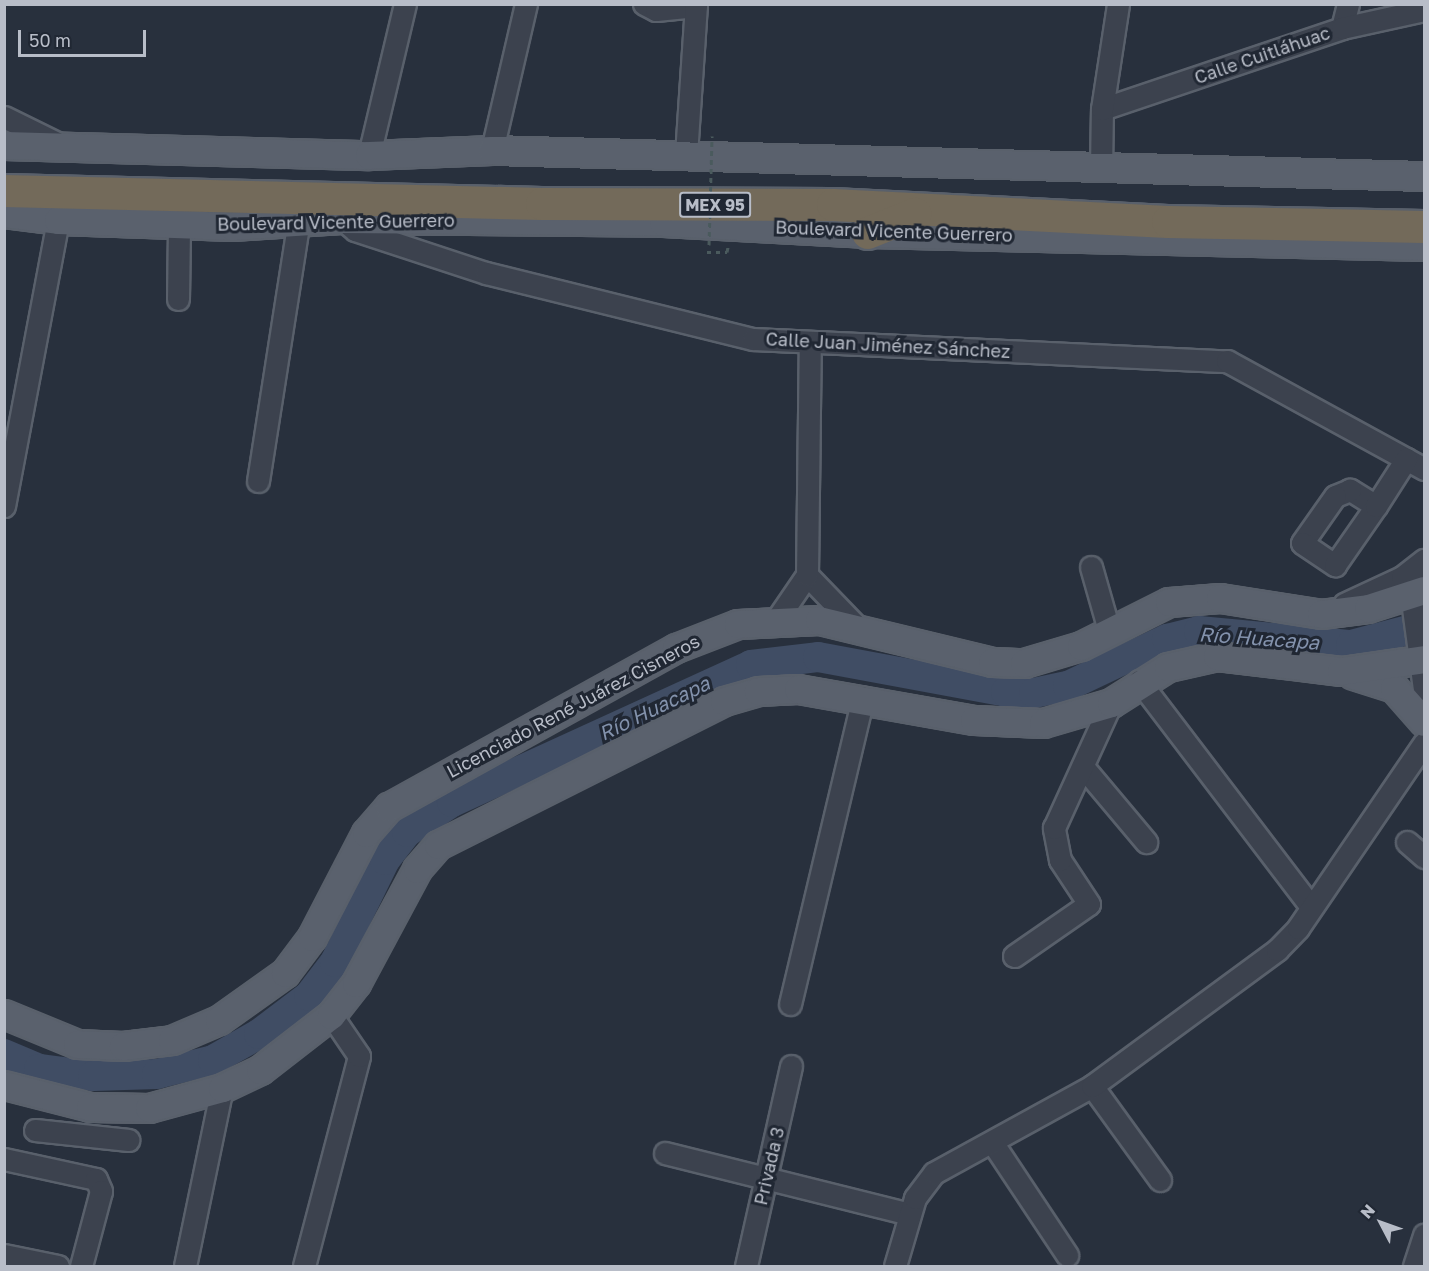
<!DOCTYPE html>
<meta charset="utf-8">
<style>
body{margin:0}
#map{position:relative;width:1429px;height:1271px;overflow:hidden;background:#28303d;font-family:"Golos Text",sans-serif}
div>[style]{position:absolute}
.river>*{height:30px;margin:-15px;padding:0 15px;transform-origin:15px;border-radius:15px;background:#404d64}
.path>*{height:3px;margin-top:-1.5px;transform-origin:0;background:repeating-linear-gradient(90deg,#4a5a5d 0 4.5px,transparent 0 9px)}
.roads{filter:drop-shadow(2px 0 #59606b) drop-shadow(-2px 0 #59606b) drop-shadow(0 2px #59606b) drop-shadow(0 -2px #59606b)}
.minor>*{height:21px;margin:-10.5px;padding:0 10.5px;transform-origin:10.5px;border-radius:10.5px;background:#3c424e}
.major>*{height:27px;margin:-13.5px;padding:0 13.5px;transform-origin:13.5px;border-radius:13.5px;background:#5a616d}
.highway>*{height:32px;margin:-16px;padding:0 16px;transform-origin:16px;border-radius:16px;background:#736a5a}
.path-bridge>*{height:3px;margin-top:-1.5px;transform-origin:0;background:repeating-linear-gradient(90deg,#4a5a5d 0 4.5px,transparent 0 9px)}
span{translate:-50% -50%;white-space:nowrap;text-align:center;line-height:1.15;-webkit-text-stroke:6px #202733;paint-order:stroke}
.shield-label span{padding:2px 4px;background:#202733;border:2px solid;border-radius:4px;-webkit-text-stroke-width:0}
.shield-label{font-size:16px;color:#b8bdc8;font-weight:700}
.street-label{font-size:18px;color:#b8bdc8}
.water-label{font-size:20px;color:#8392ac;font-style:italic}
.frame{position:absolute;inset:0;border:6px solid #b8bdc8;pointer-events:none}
.north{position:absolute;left:1351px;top:1193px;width:60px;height:60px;-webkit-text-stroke:4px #202733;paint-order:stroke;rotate:311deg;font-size:16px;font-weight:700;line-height:24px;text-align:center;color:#b8bdc8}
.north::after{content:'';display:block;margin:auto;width:21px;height:27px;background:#b8bdc8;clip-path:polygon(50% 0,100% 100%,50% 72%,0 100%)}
.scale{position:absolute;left:18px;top:30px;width:128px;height:27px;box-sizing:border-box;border:3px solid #b8bdc8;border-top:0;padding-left:8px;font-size:18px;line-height:21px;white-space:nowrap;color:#b8bdc8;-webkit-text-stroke:4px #202733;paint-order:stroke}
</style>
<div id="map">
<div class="river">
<div style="left:4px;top:1054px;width:38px;rotate:23deg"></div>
<div style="left:39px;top:1069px;width:54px;rotate:7.4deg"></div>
<div style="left:93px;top:1076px;width:64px;rotate:-1.8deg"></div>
<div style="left:157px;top:1074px;width:58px;rotate:-14deg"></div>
<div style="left:213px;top:1060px;width:53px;rotate:-29.5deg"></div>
<div style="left:259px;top:1034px;width:63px;rotate:-37.2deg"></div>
<div style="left:309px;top:996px;width:43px;rotate:-52.6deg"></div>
<div style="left:335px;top:962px;width:114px;rotate:-63.9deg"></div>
<div style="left:385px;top:860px;width:36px;rotate:-52deg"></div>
<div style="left:407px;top:832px;width:54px;rotate:-33.7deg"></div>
<div style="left:452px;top:802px;width:329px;rotate:-24.6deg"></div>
<div style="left:751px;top:665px;width:67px;rotate:-6.8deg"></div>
<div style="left:818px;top:657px;width:191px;rotate:10.5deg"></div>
<div style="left:1006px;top:692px;width:28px;rotate:2deg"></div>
<div style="left:1034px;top:693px;width:35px;rotate:-12deg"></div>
<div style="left:1068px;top:686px;width:110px;rotate:-25.4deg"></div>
<div style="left:1167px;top:639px;width:33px;rotate:-14deg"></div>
<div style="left:1199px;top:631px;width:153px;rotate:5.3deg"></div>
<div style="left:1351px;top:645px;width:75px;rotate:-14.6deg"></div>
</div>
<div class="path">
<div style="left:707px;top:252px;width:20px"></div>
<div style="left:727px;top:252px;width:5px;rotate:-79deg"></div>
</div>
<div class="roads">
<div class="minor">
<div style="left:644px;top:4px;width:13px;rotate:27deg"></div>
<div style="left:656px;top:10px;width:40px;rotate:-5.7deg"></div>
<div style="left:1342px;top:28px;width:25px;rotate:-76deg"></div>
<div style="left:1102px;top:109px;width:253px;rotate:-18.6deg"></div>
<div style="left:1342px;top:28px;width:84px;rotate:-12.4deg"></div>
<div style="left:4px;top:117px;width:64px;rotate:26.2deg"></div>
<div style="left:492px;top:150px;width:150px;rotate:-76.9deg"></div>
<div style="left:369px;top:155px;width:155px;rotate:-76.6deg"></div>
<div style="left:686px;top:155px;width:151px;rotate:-86.2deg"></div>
<div style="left:1101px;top:170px;width:61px;rotate:-89.1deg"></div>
<div style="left:1102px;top:109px;width:106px;rotate:-81.3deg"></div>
<div style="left:342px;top:219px;width:17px;rotate:40deg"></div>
<div style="left:355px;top:230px;width:138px;rotate:18.2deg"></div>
<div style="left:486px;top:273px;width:275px;rotate:13.9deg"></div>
<div style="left:753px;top:339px;width:475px;rotate:2.7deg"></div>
<div style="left:1227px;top:361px;width:225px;rotate:28.7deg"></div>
<div style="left:178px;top:299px;width:75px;rotate:-89.2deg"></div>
<div style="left:258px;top:481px;width:259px;rotate:-81.1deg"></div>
<div style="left:4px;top:506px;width:291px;rotate:-79.3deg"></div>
<div style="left:1376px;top:506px;width:31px;rotate:-148deg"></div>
<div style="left:1350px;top:490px;width:16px;rotate:158deg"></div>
<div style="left:1335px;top:496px;width:57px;rotate:125.1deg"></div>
<div style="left:1302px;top:543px;width:40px;rotate:34deg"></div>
<div style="left:1335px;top:565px;width:72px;rotate:-55.2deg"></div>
<div style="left:1376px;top:506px;width:56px;rotate:-57.4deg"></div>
<div style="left:1424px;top:561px;width:35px;rotate:112deg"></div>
<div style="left:1411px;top:593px;width:97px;rotate:82.3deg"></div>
<div style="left:1091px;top:567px;width:66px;rotate:74.1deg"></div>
<div style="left:807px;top:575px;width:72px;rotate:46.1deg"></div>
<div style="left:1344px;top:604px;width:64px;rotate:-25deg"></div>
<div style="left:1402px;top:577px;width:28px;rotate:-38deg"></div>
<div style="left:777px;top:619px;width:53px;rotate:-55.7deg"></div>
<div style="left:807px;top:575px;width:233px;rotate:-89.3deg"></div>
<div style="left:1139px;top:681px;width:284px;rotate:52.7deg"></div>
<div style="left:1084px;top:768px;width:97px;rotate:50deg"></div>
<div style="left:1407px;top:842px;width:23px;rotate:41deg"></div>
<div style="left:1014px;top:956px;width:91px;rotate:-34.7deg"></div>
<div style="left:1089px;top:904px;width:53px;rotate:-123.4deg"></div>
<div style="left:1060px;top:860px;width:33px;rotate:-101deg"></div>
<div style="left:1054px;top:828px;width:137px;rotate:-65.5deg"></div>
<div style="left:790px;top:1004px;width:315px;rotate:-76.6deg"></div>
<div style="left:1092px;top:1086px;width:116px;rotate:54.1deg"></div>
<div style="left:35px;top:1130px;width:94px;rotate:6.1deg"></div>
<div style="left:992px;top:1142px;width:136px;rotate:56.4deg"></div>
<div style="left:665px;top:1153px;width:252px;rotate:14deg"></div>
<div style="left:4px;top:1159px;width:94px;rotate:12.3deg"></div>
<div style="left:96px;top:1179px;width:13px;rotate:67deg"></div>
<div style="left:101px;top:1191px;width:78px;rotate:104.9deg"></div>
<div style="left:4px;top:1255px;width:55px;rotate:11.5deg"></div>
<div style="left:185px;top:1266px;width:182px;rotate:-78.3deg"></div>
<div style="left:304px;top:1266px;width:217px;rotate:-75.3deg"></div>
<div style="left:359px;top:1056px;width:50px;rotate:-124.3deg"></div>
<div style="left:746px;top:1266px;width:205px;rotate:-77.3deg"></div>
<div style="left:895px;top:1266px;width:71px;rotate:-73.6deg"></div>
<div style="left:915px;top:1198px;width:31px;rotate:-53deg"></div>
<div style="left:934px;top:1173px;width:180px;rotate:-28.8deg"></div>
<div style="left:1092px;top:1086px;width:230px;rotate:-36.3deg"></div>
<div style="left:1277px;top:950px;width:30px;rotate:-46deg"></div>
<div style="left:1298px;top:928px;width:224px;rotate:-55.7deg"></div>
<div style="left:1414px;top:1266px;width:33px;rotate:-72deg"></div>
</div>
<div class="major">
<div style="left:4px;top:145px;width:365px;rotate:1.6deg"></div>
<div style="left:369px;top:155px;width:123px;rotate:-2.3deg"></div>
<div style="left:492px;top:150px;width:932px;rotate:1.6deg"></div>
<div style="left:4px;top:213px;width:54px;rotate:7.4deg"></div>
<div style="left:58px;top:220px;width:174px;rotate:2deg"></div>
<div style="left:232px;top:226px;width:110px;rotate:-3.6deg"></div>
<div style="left:342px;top:219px;width:321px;rotate:0.5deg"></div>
<div style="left:663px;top:222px;width:205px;rotate:3.1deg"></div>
<div style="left:868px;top:233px;width:556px;rotate:1.34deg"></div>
<div style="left:1353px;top:675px;width:43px;rotate:17.6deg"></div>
<div style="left:1394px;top:688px;width:45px;rotate:48.6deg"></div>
<div style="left:4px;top:1014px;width:79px;rotate:22.3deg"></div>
<div style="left:77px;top:1044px;width:46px;rotate:2.5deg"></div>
<div style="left:123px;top:1046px;width:49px;rotate:-7deg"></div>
<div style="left:172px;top:1040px;width:51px;rotate:-23.1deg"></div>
<div style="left:219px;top:1020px;width:81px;rotate:-35.5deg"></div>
<div style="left:285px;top:973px;width:45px;rotate:-53.1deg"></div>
<div style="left:312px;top:937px;width:117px;rotate:-62.6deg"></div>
<div style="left:366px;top:833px;width:35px;rotate:-49deg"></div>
<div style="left:389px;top:807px;width:328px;rotate:-29deg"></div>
<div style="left:676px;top:648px;width:66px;rotate:-21.2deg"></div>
<div style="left:738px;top:624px;width:81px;rotate:-2.8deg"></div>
<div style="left:819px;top:620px;width:178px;rotate:13.6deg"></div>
<div style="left:992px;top:662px;width:32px;rotate:2deg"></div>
<div style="left:1024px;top:663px;width:59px;rotate:-16.6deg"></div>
<div style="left:1081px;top:646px;width:98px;rotate:-26.6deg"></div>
<div style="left:1169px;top:602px;width:51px;rotate:-4.5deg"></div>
<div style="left:1220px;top:598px;width:102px;rotate:9deg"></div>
<div style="left:1321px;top:614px;width:47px;rotate:-7.3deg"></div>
<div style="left:1368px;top:608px;width:59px;rotate:-17.8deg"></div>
<div style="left:4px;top:1085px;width:89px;rotate:14.3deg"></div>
<div style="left:90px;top:1107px;width:59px;rotate:1deg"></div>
<div style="left:149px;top:1108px;width:76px;rotate:-15.3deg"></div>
<div style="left:222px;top:1088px;width:42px;rotate:-25.3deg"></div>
<div style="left:260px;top:1070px;width:90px;rotate:-37.8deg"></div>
<div style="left:331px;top:1015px;width:41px;rotate:-52deg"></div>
<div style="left:356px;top:983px;width:129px;rotate:-61.8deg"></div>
<div style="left:417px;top:869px;width:32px;rotate:-49deg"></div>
<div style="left:438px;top:845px;width:320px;rotate:-26.7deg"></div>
<div style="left:724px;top:701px;width:35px;rotate:-16deg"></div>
<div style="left:758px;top:691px;width:40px;rotate:-2.9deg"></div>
<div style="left:798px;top:689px;width:179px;rotate:10deg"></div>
<div style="left:974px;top:720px;width:69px;rotate:2.5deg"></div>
<div style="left:1043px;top:723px;width:71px;rotate:-16.4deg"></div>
<div style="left:1111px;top:703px;width:67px;rotate:-32.3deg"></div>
<div style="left:1168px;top:667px;width:50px;rotate:-12.7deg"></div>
<div style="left:1217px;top:656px;width:125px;rotate:6.9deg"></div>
<div style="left:1341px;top:671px;width:84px;rotate:-8.2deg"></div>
</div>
<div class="highway">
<div style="left:4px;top:191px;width:538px;rotate:1.38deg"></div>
<div style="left:542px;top:204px;width:291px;rotate:0.2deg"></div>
<div style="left:833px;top:205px;width:335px;rotate:2.9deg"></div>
<div style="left:1168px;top:222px;width:256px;rotate:1.1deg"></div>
<div style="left:868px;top:233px;width:51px;rotate:-22deg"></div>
</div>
</div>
<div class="path-bridge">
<div style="left:709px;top:245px;width:109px;rotate:-88.4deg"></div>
</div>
<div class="shield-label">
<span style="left:715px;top:205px">MEX 95</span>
</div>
<div class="street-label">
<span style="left:1262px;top:55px;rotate:-19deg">Calle Cuitláhuac</span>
<span style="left:336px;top:222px;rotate:-1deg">Boulevard Vicente Guerrero</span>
<span style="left:894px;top:231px;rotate:2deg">Boulevard Vicente Guerrero</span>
<span style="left:888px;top:345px;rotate:3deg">Calle Juan Jiménez Sánchez</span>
<span style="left:573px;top:706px;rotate:-28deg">Licenciado René Juárez Cisneros</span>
<span style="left:769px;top:1166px;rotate:-77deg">Privada 3</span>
</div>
<div class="water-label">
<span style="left:1259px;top:638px;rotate:4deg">Río Huacapa</span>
<span style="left:654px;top:708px;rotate:-26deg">Río Huacapa</span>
</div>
<div class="frame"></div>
<div class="north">N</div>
<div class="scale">50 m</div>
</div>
